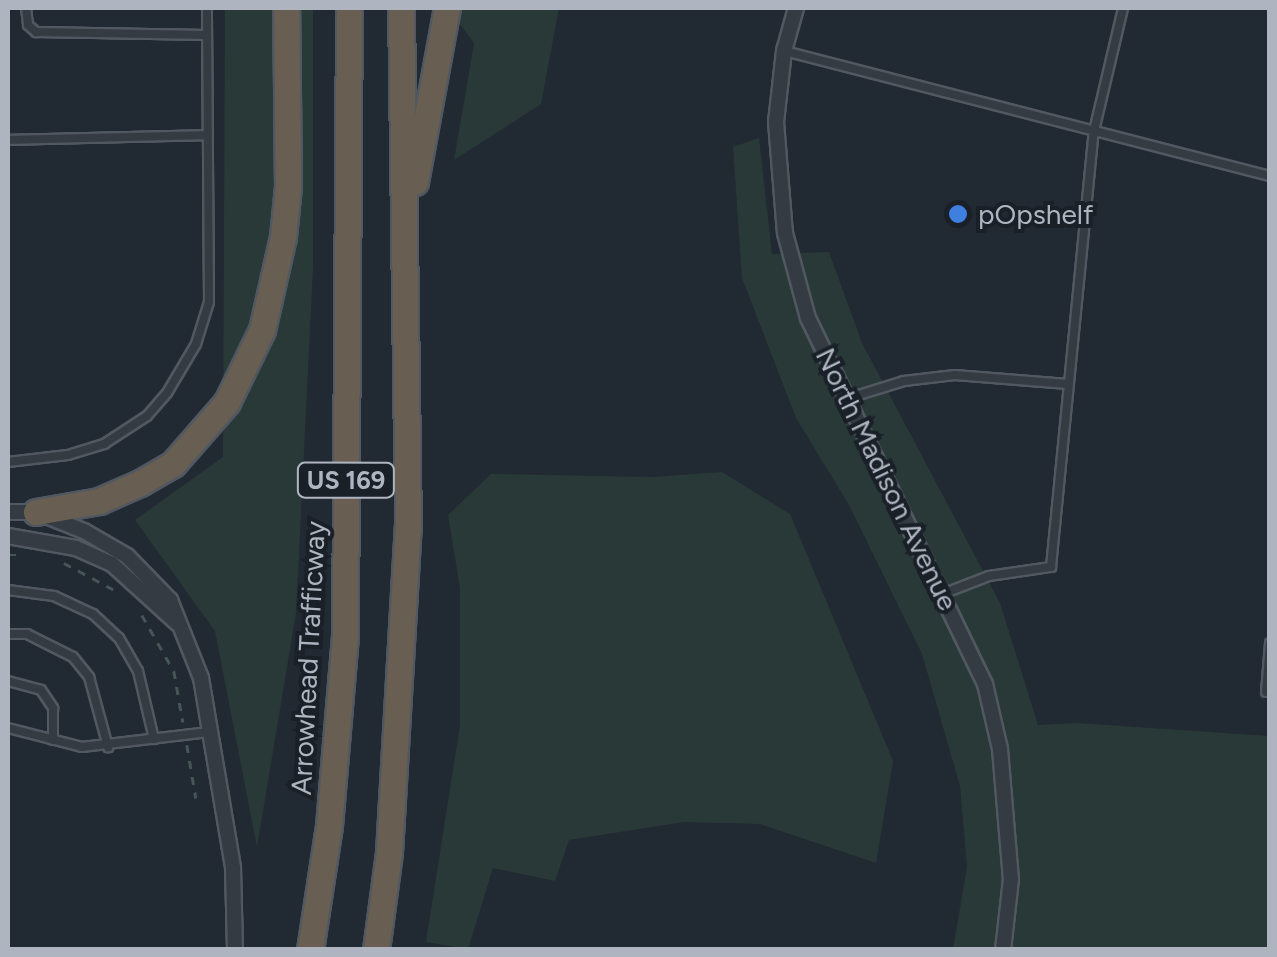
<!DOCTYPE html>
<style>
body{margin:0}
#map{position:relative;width:1277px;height:957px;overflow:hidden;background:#212932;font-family:Figtree,sans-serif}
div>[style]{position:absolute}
.green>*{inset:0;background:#293938}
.path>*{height:2.5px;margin-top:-1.25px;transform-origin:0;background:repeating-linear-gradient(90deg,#465658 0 8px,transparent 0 16px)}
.roads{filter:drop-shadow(2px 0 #515861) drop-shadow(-2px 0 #515861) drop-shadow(0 2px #515861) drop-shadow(0 -2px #515861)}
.lane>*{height:8px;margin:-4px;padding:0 4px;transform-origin:4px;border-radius:4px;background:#343b43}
.street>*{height:14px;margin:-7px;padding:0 7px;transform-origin:7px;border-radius:7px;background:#343b43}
.highway>*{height:25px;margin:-12.5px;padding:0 12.5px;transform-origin:12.5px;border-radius:12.5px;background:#685f52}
.dots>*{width:28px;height:28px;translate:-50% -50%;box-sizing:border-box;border:5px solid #1a2028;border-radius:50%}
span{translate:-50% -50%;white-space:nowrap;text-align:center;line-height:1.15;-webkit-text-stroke:8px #1a2028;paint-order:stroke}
.shield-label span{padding:2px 8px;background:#1a2028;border:2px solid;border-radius:8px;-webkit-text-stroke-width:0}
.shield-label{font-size:25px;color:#aeb5c0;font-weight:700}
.poi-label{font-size:28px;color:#aeb5c0}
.left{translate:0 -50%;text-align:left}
.street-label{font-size:28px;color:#aeb5c0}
.frame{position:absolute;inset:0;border:10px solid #aeb5c0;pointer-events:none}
</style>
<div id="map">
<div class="green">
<div style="clip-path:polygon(225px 8px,313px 8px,313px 268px,296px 613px,257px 847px,215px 631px,135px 520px,223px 457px)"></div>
<div style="clip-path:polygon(448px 8px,559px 8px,541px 104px,454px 160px,474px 43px)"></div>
<div style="clip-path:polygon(759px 138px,772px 254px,829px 252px,862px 343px,1000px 603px,1038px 725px,1077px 723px,1269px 736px,1269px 949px,953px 949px,967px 867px,960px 786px,922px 654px,849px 505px,796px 418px,742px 278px,733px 147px)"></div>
<div style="clip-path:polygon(722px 472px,790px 514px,893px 761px,876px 863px,760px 824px,684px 822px,569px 840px,555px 881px,493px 868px,468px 949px,426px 942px,460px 725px,460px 588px,448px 515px,491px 474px,652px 477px)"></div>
</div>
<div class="path">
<div style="left:8px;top:555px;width:14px"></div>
<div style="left:64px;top:563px;width:61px;rotate:28.2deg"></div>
<div style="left:142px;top:615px;width:64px;rotate:60.3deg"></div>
<div style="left:174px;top:671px;width:52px;rotate:80deg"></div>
<div style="left:187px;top:745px;width:54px;rotate:80.4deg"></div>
</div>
<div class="roads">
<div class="lane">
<div style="left:26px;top:8px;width:17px;rotate:83deg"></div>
<div style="left:28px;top:25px;width:11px;rotate:41deg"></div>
<div style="left:36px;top:32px;width:171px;rotate:1deg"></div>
<div style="left:785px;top:51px;width:501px;rotate:14.45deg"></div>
<div style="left:8px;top:140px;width:200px;rotate:-1.4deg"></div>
<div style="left:849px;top:398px;width:58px;rotate:-17.2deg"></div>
<div style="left:904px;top:381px;width:51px;rotate:-6.7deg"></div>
<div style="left:955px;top:375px;width:113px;rotate:4.6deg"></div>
<div style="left:8px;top:462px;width:60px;rotate:-6.7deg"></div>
<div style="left:68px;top:455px;width:38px;rotate:-17deg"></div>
<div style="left:104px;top:444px;width:51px;rotate:-33.1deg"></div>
<div style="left:147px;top:416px;width:30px;rotate:-49deg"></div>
<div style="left:167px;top:393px;width:57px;rotate:-59.4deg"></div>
<div style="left:196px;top:344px;width:44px;rotate:-72.8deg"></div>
<div style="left:209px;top:302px;width:294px;rotate:-90.4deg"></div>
<div style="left:8px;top:590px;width:46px;rotate:7.4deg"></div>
<div style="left:54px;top:596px;width:43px;rotate:24.8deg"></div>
<div style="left:93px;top:614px;width:35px;rotate:43deg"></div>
<div style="left:119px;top:638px;width:38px;rotate:60deg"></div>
<div style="left:138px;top:671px;width:70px;rotate:76.8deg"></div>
<div style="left:945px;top:593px;width:47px;rotate:-21.1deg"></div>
<div style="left:989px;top:576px;width:63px;rotate:-8.3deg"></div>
<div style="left:1051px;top:567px;width:438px;rotate:-84.4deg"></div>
<div style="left:1094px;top:131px;width:126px;rotate:-76.7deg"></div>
<div style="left:8px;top:634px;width:19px"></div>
<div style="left:27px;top:634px;width:51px;rotate:26.6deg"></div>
<div style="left:73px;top:657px;width:26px;rotate:51deg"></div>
<div style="left:89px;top:677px;width:73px;rotate:74.8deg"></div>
<div style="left:8px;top:681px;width:34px;rotate:15deg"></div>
<div style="left:41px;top:690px;width:22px;rotate:56deg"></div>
<div style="left:53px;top:708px;width:32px;rotate:90deg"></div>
<div style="left:1266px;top:692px;width:49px;rotate:-85.3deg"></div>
<div style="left:8px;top:728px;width:76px;rotate:14.4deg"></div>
<div style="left:82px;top:747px;width:128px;rotate:-6.7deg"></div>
</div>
<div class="street">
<div style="left:796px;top:8px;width:45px;rotate:105.6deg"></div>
<div style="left:784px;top:51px;width:71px;rotate:96.4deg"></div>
<div style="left:776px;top:122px;width:111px;rotate:85.4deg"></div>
<div style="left:785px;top:233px;width:88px;rotate:74.9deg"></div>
<div style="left:808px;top:318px;width:407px;rotate:64.2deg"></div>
<div style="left:985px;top:684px;width:67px;rotate:77deg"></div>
<div style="left:1000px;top:749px;width:130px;rotate:85.2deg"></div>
<div style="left:1011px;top:879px;width:71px;rotate:96.4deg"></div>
<div style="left:8px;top:512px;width:28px"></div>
<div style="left:36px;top:512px;width:52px;rotate:21.6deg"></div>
<div style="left:84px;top:531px;width:50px;rotate:30.2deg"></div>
<div style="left:127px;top:556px;width:62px;rotate:45.7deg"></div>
<div style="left:170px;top:600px;width:84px;rotate:68.3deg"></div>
<div style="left:201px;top:678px;width:193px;rotate:80.4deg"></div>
<div style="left:233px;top:868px;width:82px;rotate:88.6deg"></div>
<div style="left:8px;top:536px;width:69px;rotate:10deg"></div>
<div style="left:76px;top:548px;width:39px;rotate:24deg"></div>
<div style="left:112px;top:564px;width:89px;rotate:42.3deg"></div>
</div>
<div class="highway">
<div style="left:415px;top:182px;width:177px;rotate:-79.6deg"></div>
<div style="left:36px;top:512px;width:64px;rotate:-9.9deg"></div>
<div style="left:99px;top:501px;width:45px;rotate:-23.7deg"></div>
<div style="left:140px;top:483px;width:38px;rotate:-30deg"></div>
<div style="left:173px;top:464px;width:82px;rotate:-48.9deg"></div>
<div style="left:227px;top:402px;width:80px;rotate:-64.1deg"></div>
<div style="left:262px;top:330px;width:95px;rotate:-77.3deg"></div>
<div style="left:283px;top:237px;width:51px;rotate:-84.4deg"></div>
<div style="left:288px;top:186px;width:178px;rotate:-90.6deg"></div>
<div style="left:310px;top:950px;width:125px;rotate:-81.3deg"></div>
<div style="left:329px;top:826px;width:190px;rotate:-85.2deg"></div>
<div style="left:345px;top:637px;width:629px;rotate:-89.64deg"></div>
<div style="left:376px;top:950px;width:99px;rotate:-82.4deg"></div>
<div style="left:389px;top:852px;width:326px;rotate:-86.7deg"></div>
<div style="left:408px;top:527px;width:519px;rotate:-90.77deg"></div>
</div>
</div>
<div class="dots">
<div style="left:958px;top:214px;background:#3f7fe0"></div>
</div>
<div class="shield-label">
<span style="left:346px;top:480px">US 169</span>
</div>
<div class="poi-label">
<span class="left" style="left:978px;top:214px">pOpshelf</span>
</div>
<div class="street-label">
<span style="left:887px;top:479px;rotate:64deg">North Madison Avenue</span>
<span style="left:308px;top:658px;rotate:-87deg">Arrowhead Trafficway</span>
</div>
<div class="frame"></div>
</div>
